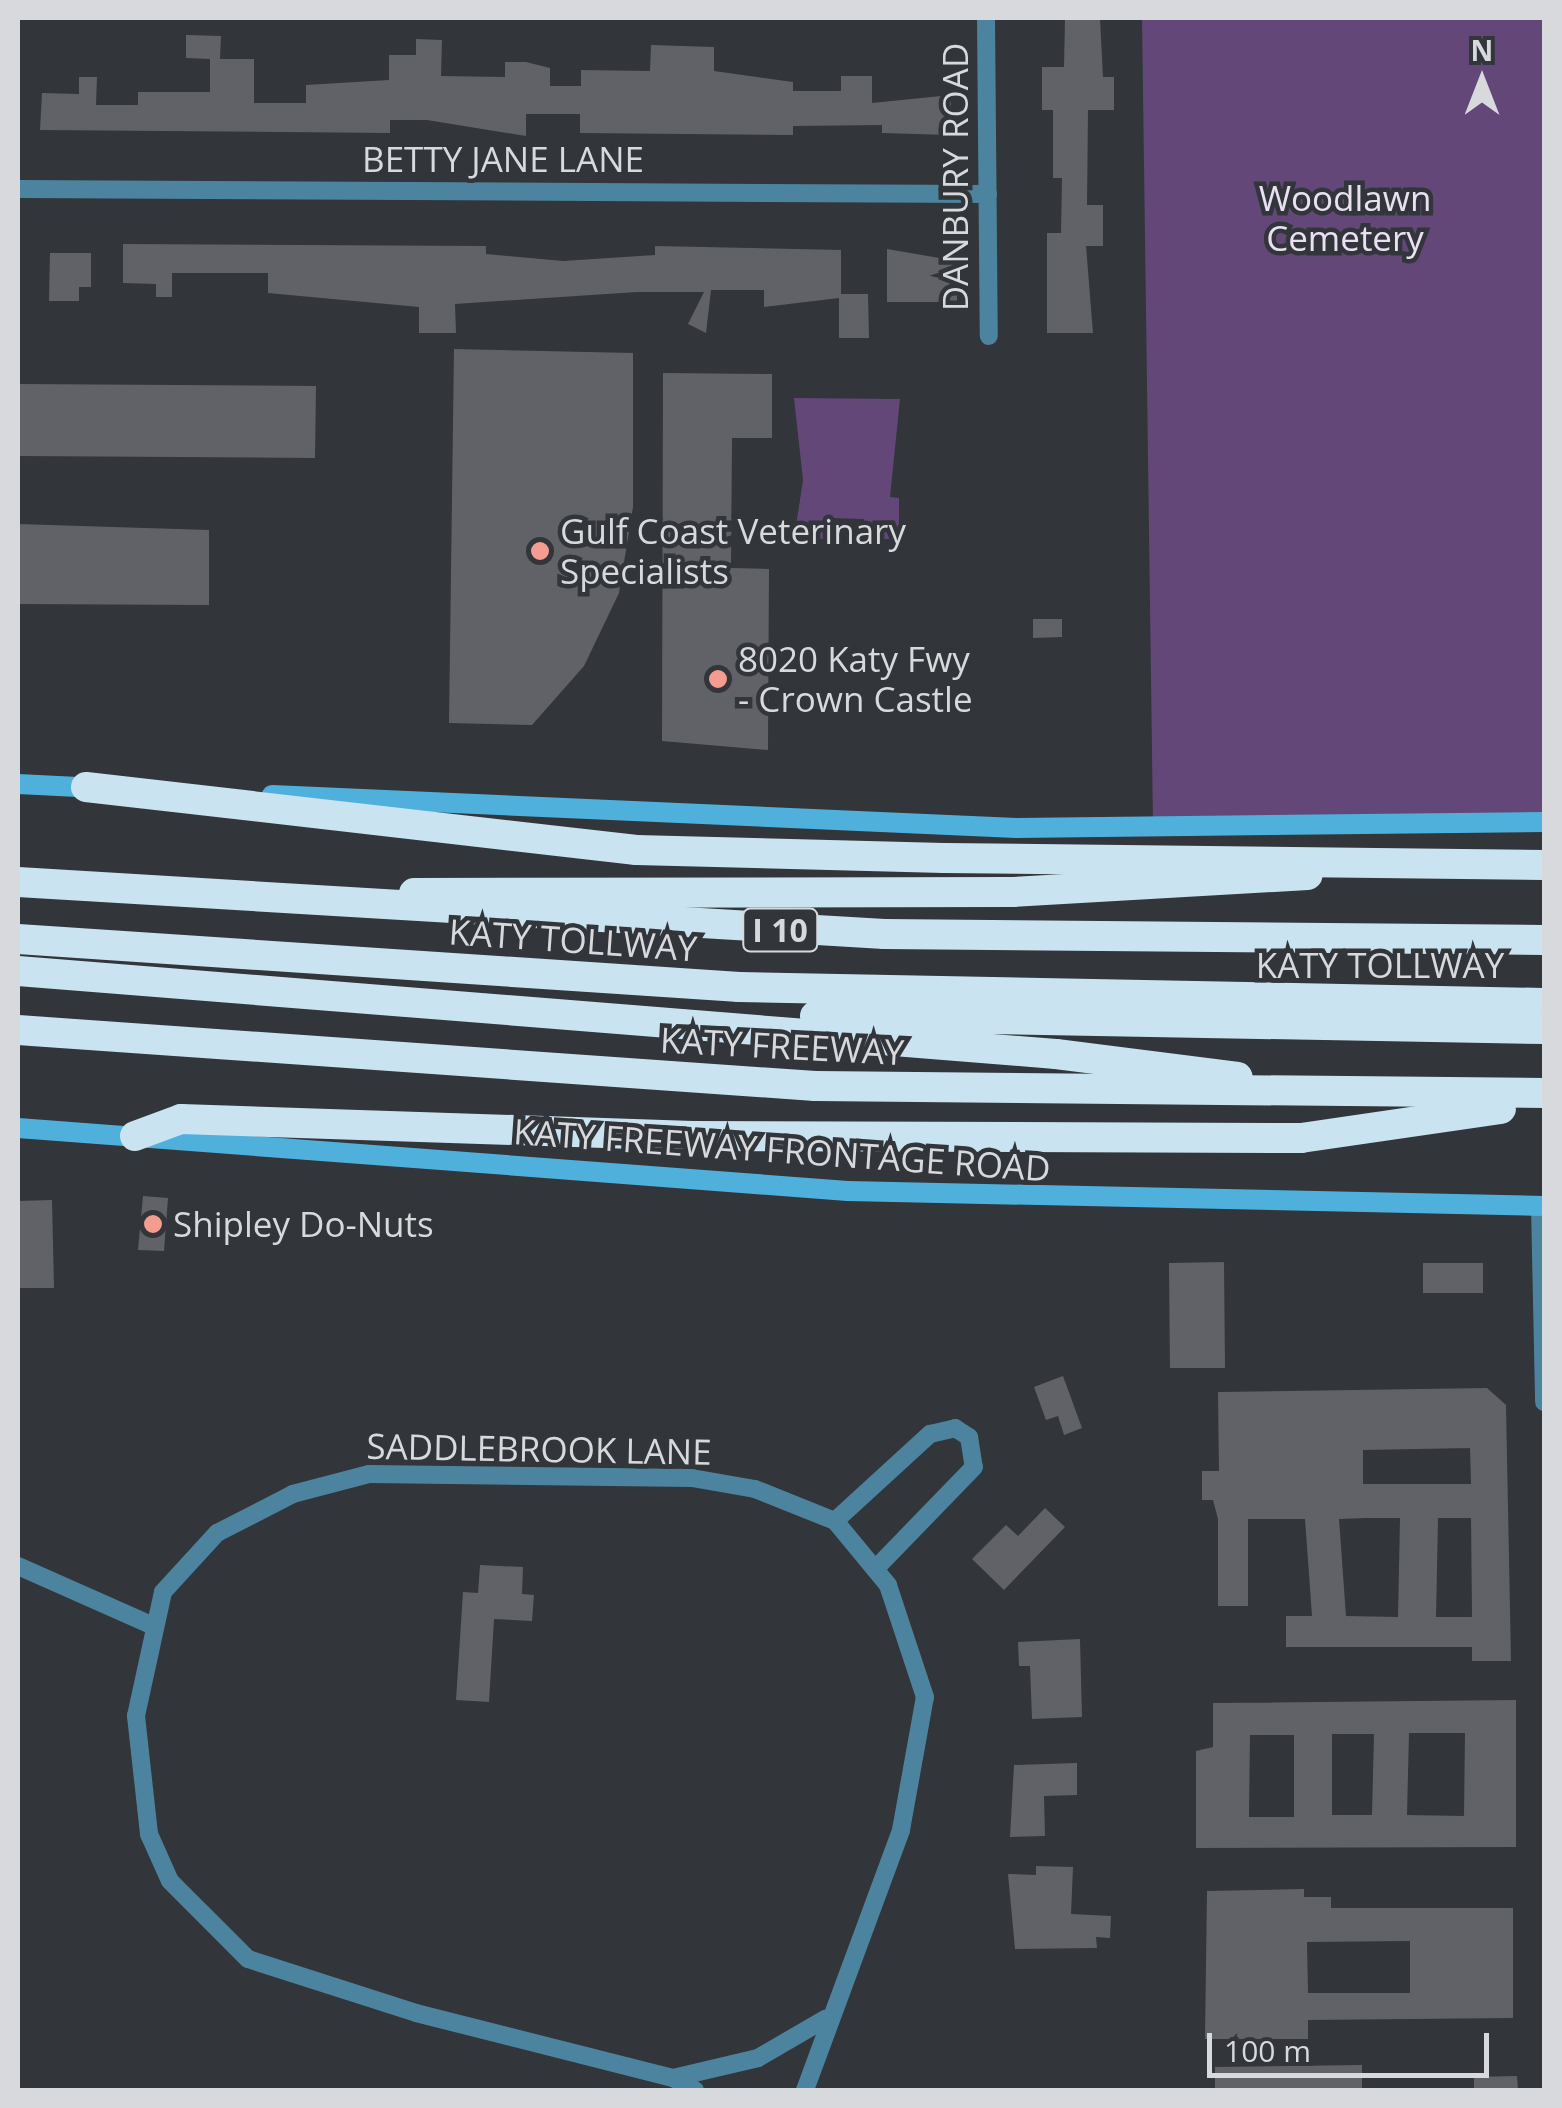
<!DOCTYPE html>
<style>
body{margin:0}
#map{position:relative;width:1562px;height:2108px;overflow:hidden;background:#323539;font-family:"Open Sans",sans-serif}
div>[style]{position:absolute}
.green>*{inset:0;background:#634779}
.building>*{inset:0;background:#616267}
.minor>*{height:18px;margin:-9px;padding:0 9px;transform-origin:9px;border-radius:9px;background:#4c849f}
.secondary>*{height:20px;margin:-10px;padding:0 10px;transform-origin:10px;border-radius:10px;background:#50b0dc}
.motorway>*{height:30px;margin:-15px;padding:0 15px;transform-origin:15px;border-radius:15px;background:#cae3f1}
.motorway-bridge>*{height:30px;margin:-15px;padding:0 15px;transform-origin:15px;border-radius:15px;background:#cae3f1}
.dots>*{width:28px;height:28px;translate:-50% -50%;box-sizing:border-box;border:5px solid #323539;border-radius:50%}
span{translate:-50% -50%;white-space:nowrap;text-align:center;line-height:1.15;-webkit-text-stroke:9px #323539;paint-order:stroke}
.shield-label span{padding:2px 8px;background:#323539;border:2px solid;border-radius:8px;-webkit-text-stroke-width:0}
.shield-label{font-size:32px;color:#d7d9dc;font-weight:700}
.street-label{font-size:35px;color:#d7d9dc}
.park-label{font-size:35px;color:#e9e0f2}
.poi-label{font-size:35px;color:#d7d9dc}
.left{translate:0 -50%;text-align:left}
.frame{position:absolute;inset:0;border:20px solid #d7d9dc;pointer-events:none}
.north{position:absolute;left:1432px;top:30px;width:100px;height:100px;-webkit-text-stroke:8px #323539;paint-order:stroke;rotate:0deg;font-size:28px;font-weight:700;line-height:40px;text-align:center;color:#d7d9dc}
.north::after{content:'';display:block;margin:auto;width:35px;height:45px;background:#d7d9dc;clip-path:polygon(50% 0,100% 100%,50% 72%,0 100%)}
.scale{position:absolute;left:1207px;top:2033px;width:282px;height:45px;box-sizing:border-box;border:5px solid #d7d9dc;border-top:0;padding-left:12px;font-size:30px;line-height:35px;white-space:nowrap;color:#d7d9dc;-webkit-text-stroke:8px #323539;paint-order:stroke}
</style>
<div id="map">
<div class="green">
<div style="clip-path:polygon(1142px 18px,1544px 18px,1544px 822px,1153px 826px)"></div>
<div style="clip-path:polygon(794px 398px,900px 399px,890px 497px,899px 498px,899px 539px,864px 539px,864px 519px,830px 518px,829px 539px,794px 539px,803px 480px)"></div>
</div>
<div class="building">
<div style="clip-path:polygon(1065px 18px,1100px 18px,1103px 77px,1114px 77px,1114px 110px,1088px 110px,1087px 205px,1103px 205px,1103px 246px,1086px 246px,1093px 333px,1047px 333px,1047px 233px,1061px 233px,1062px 178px,1053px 178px,1053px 110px,1042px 110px,1042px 67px,1064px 67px)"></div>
<div style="clip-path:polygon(186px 35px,221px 36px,220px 59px,254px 59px,254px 103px,306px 103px,306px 85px,389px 80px,389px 55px,416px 55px,416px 39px,442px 40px,441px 76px,505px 77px,505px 62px,526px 62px,550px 68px,550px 86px,581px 86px,581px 70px,650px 71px,651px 45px,714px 47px,714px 71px,793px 82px,793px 91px,841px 91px,841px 76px,872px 76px,872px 103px,951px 95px,950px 135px,882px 133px,882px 125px,793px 126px,793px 135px,580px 133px,580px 114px,526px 114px,526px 136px,427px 120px,390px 120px,390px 133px,40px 130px,42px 93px,79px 94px,79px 77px,97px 77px,96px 105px,138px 105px,138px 92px,210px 92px,210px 59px,186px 58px)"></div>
<div style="clip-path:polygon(123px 244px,486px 246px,486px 254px,563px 261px,655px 255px,655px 246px,841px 250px,841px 294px,868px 294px,869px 338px,839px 338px,839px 298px,764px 307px,764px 290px,711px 290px,706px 333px,688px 324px,704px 292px,637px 292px,455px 304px,456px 333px,419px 333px,419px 307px,268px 293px,268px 273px,172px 273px,172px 297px,156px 297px,156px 284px,123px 283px)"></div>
<div style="clip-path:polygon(887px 249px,957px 261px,957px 302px,887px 302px)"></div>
<div style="clip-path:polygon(50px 253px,91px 253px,91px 287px,79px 287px,79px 301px,49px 301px)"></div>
<div style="clip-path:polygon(454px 349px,633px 353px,633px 507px,619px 593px,584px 666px,532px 725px,449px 723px)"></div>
<div style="clip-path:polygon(663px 373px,772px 374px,772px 438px,732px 438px,731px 568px,769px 569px,768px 750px,662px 741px)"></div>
<div style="clip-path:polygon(18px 384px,316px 386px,315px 458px,18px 456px)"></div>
<div style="clip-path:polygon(18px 524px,209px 530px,209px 605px,18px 604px)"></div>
<div style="clip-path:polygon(1033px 619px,1062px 619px,1062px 637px,1033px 638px)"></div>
<div style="clip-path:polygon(143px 1196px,168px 1198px,164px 1251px,138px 1250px)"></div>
<div style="clip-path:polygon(52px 1200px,54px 1288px,18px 1288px,18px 1201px)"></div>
<div style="clip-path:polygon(1224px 1262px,1225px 1368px,1170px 1368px,1169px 1263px)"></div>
<div style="clip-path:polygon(1423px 1263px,1483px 1263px,1483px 1293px,1423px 1293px)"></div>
<div style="clip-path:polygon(1063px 1376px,1082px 1428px,1064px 1435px,1058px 1416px,1046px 1420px,1034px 1387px)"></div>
<div style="clip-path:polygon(evenodd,1487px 1388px,1506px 1405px,1511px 1661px,1472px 1661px,1472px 1647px,1286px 1647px,1286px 1616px,1312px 1616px,1305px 1519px,1248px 1519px,1248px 1606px,1218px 1606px,1218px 1519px,1213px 1500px,1202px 1500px,1202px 1471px,1219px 1471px,1218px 1392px,1487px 1388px,1470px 1448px,1471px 1484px,1363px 1484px,1363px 1450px,1470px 1448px,1487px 1388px,1366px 1518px,1400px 1518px,1398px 1617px,1346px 1616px,1339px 1519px,1366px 1518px,1487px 1388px,1438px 1518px,1471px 1518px,1472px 1617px,1436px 1617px,1438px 1518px)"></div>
<div style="clip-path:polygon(1045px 1508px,1065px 1527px,1004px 1590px,972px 1559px,1006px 1525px,1018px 1536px)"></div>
<div style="clip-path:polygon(480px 1565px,523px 1567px,522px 1594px,534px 1595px,532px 1621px,494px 1619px,489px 1702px,456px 1700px,463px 1592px,478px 1593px)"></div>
<div style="clip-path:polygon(1080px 1639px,1082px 1717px,1032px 1719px,1030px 1666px,1019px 1666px,1018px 1642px)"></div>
<div style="clip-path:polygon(evenodd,1516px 1700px,1516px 1847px,1196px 1848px,1196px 1751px,1213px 1747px,1213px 1703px,1516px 1700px,1409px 1733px,1465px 1733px,1464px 1816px,1407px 1815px,1409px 1733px,1516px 1700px,1332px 1734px,1374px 1734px,1372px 1815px,1332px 1815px,1332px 1734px,1516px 1700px,1250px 1735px,1294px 1735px,1294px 1817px,1249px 1817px,1250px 1735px)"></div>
<div style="clip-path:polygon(1077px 1763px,1077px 1795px,1044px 1796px,1045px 1836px,1010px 1837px,1014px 1765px)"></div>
<div style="clip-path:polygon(1036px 1866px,1073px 1867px,1071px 1914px,1111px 1916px,1110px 1938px,1096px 1937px,1097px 1948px,1015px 1949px,1008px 1874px,1036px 1875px)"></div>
<div style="clip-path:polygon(evenodd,1304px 1889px,1304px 1897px,1331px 1897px,1331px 1908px,1513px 1908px,1513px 2018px,1308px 2020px,1308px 2039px,1205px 2039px,1207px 1891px,1304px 1889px,1410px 1941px,1410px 1993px,1308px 1993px,1307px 1942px,1410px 1941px)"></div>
<div style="clip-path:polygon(1362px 2065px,1362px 2090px,1215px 2090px,1215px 2067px)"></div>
<div style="clip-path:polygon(1517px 2076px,1518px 2090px,1474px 2090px,1474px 2077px)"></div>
</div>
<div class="minor">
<div style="left:986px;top:18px;width:318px;rotate:89.5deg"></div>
<div style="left:18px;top:189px;width:970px;rotate:0.3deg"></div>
<div style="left:1540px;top:1206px;width:196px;rotate:88.8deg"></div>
<div style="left:835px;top:1521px;width:129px;rotate:-42.5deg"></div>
<div style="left:930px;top:1434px;width:26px;rotate:-13deg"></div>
<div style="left:955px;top:1428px;width:17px;rotate:33deg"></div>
<div style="left:969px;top:1437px;width:30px;rotate:81deg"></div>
<div style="left:974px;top:1467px;width:142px;rotate:134.1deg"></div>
<div style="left:18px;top:1566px;width:145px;rotate:23.9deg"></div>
<div style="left:673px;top:2078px;width:25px;rotate:29deg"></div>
<div style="left:805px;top:2090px;width:277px;rotate:-69.7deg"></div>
<div style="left:901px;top:1830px;width:135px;rotate:-79.8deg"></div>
<div style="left:925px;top:1697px;width:118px;rotate:-108.3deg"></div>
<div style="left:888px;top:1585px;width:83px;rotate:-129.6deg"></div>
<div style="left:835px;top:1521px;width:86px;rotate:-158.2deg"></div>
<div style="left:755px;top:1489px;width:64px;rotate:-170.1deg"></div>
<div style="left:692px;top:1478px;width:323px;rotate:-179.3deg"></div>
<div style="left:369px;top:1474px;width:79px;rotate:165.3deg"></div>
<div style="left:293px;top:1494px;width:85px;rotate:152.8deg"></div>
<div style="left:217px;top:1533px;width:80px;rotate:132.5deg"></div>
<div style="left:163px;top:1592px;width:127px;rotate:102.3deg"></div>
<div style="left:136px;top:1716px;width:119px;rotate:83.7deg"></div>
<div style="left:149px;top:1834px;width:51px;rotate:65.9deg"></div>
<div style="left:170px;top:1881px;width:110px;rotate:45deg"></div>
<div style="left:248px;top:1959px;width:176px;rotate:17.8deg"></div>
<div style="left:416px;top:2013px;width:265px;rotate:14.2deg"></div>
<div style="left:673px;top:2078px;width:87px;rotate:-13.2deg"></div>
<div style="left:758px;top:2058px;width:78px;rotate:-30.2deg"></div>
</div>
<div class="secondary">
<div style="left:18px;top:784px;width:80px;rotate:2.9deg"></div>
<div style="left:272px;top:795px;width:745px;rotate:2.54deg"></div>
<div style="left:1016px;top:828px;width:528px;rotate:-0.65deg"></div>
<div style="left:18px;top:1128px;width:832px;rotate:4.34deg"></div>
<div style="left:848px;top:1191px;width:696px;rotate:1.23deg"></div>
</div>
<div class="motorway">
<div style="left:86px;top:787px;width:554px;rotate:6.53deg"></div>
<div style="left:636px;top:850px;width:308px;rotate:1.5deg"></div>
<div style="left:18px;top:882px;width:868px;rotate:3.44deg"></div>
<div style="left:884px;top:934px;width:660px;rotate:0.52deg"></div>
<div style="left:414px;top:893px;width:599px;rotate:-0.1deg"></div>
<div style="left:1013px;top:892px;width:295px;rotate:-3.3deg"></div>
<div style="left:18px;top:939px;width:723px;rotate:3.81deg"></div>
<div style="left:739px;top:987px;width:805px;rotate:1.14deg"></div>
<div style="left:18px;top:971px;width:1041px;rotate:4.57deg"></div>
<div style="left:1056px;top:1054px;width:183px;rotate:7.2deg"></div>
<div style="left:815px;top:1016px;width:729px;rotate:1.02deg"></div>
<div style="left:18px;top:1030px;width:799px;rotate:4.02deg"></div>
<div style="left:815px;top:1086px;width:729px;rotate:0.55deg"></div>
<div style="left:135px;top:1136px;width:49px;rotate:-20.3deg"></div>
<div style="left:181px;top:1119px;width:512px;rotate:1.9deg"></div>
<div style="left:693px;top:1136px;width:608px;rotate:0.19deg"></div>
<div style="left:1301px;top:1138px;width:202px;rotate:-8.3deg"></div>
</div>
<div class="motorway-bridge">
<div style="left:944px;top:858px;width:600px;rotate:0.67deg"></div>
</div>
<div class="dots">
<div style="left:540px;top:551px;background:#f59c91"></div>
<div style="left:718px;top:679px;background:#f59c91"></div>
<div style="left:153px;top:1224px;background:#f59c91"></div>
</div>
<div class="shield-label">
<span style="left:780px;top:930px">I 10</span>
</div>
<div class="street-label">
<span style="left:503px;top:159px">BETTY JANE LANE</span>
<span style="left:955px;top:177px;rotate:-90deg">DANBURY ROAD</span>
<span style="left:573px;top:940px;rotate:4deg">KATY TOLLWAY</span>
<span style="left:1380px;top:965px">KATY TOLLWAY</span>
<span style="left:782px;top:1046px;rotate:3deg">KATY FREEWAY</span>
<span style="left:782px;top:1150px;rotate:4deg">KATY FREEWAY FRONTAGE ROAD</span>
<span style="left:539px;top:1449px;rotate:1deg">SADDLEBROOK LANE</span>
</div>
<div class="park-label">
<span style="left:1345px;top:218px">Woodlawn<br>Cemetery</span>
</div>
<div class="poi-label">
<span class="left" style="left:560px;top:551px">Gulf Coast Veterinary<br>Specialists</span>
<span class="left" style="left:738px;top:679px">8020 Katy Fwy<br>- Crown Castle</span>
<span class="left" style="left:173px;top:1224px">Shipley Do-Nuts</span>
</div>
<div class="frame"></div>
<div class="north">N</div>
<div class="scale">100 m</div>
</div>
